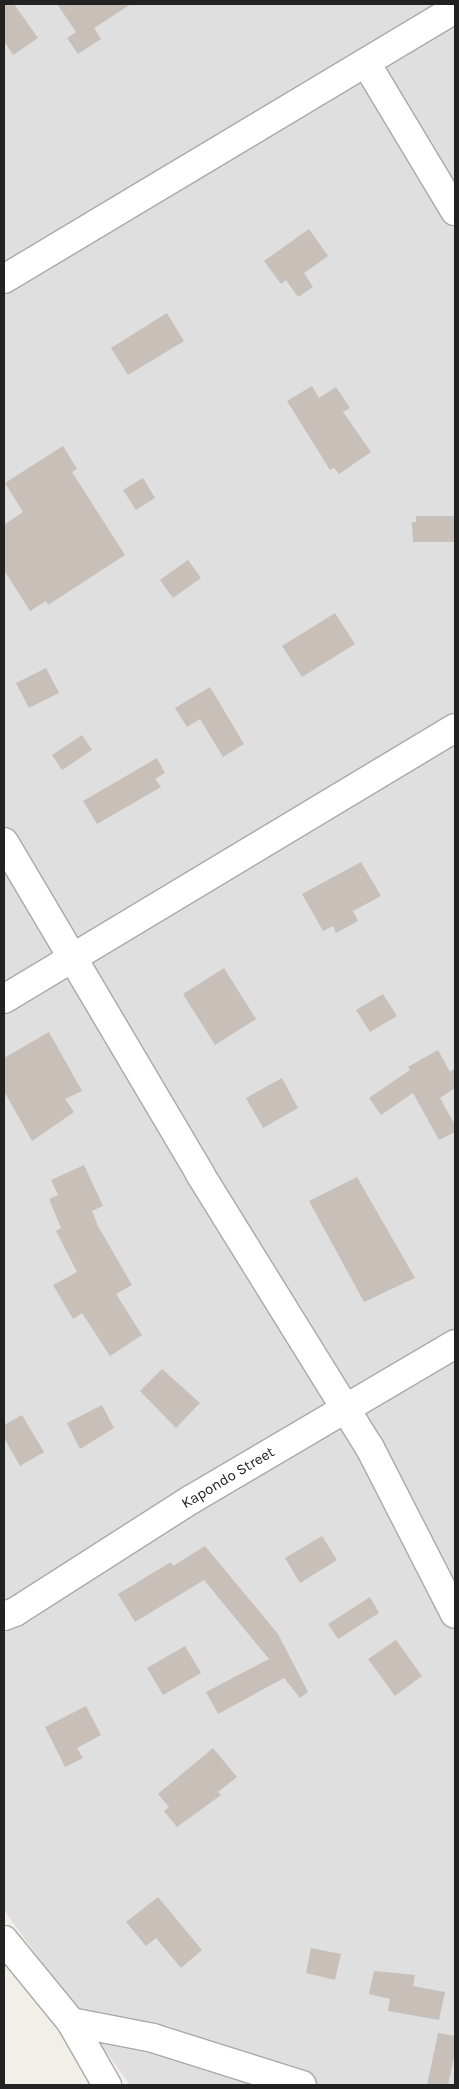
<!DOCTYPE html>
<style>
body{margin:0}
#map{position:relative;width:459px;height:2089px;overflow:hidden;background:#f2efe9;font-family:Karla,sans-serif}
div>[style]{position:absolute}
.residential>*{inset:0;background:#e0dfdf}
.building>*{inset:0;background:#c7bfb8}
.roads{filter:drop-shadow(1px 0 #a9a9a9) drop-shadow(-1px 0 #a9a9a9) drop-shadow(0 1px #a9a9a9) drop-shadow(0 -1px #a9a9a9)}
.minor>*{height:28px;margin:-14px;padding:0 14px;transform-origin:14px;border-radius:14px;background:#fff}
span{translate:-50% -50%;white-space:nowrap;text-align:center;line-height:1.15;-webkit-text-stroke:4.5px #fff;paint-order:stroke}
.street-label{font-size:15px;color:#222}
.frame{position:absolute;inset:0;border:5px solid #222;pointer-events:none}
</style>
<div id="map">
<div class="residential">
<div style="clip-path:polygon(4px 4px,455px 4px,455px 2085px,130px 2085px,4px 1910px)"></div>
</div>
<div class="building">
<div style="clip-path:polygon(4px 4px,14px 4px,38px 38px,13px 55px,4px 41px)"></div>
<div style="clip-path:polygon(57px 4px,131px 4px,94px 28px,101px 39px,78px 54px,67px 38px,76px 32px)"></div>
<div style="clip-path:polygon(309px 229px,328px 256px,304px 273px,313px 287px,298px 297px,286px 280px,281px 284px,264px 261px)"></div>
<div style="clip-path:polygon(167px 313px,184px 341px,128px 375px,111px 348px)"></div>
<div style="clip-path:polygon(312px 386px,319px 398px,336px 387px,350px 408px,343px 412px,371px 452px,339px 474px,334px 468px,330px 470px,287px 401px)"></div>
<div style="clip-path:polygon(63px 446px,77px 469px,72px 472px,125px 555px,48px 605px,46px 601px,30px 611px,4px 570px,4px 525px,23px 512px,5px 483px)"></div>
<div style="clip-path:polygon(143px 478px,155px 498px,136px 510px,123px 490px)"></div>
<div style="clip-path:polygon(416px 516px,455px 516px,455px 542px,413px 542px,412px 522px,416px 522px)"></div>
<div style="clip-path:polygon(188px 560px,201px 578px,173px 598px,160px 580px)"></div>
<div style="clip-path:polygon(335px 613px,355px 644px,302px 677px,282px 646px)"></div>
<div style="clip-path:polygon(46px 668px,59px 693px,29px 708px,16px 683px)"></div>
<div style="clip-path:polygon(210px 687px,244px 744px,223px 757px,200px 719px,187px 727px,175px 708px)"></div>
<div style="clip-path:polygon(82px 735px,92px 750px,62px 770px,52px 755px)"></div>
<div style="clip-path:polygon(157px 758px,165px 773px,155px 779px,161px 787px,97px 824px,83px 801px)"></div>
<div style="clip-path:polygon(361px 862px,381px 896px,353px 911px,358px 921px,336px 933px,333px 926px,323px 931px,302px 894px)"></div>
<div style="clip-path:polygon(224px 968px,256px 1019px,215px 1045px,183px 994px)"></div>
<div style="clip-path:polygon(383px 994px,397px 1016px,370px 1032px,356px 1010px)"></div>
<div style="clip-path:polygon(49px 1032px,82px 1091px,65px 1099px,74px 1112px,32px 1141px,4px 1091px,4px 1058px)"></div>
<div style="clip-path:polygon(438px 1050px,450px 1072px,455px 1068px,455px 1088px,440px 1098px,455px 1125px,455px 1132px,439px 1140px,413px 1093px,381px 1115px,369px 1098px,410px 1070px,408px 1067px)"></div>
<div style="clip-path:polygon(282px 1078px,298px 1108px,263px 1128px,246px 1098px)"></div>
<div style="clip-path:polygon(84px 1165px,103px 1206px,92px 1211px,98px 1226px,132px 1285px,116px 1294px,142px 1335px,110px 1356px,82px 1313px,73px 1319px,53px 1285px,77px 1272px,56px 1231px,61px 1228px,49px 1199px,58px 1195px,51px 1180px)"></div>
<div style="clip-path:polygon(357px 1177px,415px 1278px,364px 1302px,309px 1201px)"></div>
<div style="clip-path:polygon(162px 1369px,200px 1403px,176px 1428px,140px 1391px)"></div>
<div style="clip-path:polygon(102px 1405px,114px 1428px,80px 1449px,67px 1423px)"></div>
<div style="clip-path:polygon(22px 1415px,44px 1452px,20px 1466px,4px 1438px,4px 1425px)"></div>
<div style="clip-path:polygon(322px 1536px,337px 1560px,300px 1583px,285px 1558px)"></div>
<div style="clip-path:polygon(205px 1546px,278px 1634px,308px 1692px,300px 1698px,284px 1678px,218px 1714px,206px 1692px,269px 1659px,204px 1580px,135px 1622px,118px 1594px,171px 1562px,173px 1566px)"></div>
<div style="clip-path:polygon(370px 1597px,379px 1613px,338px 1639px,328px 1624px)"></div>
<div style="clip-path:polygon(396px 1640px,422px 1676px,395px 1696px,368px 1659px)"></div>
<div style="clip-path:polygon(185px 1646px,201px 1673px,163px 1695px,147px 1668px)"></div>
<div style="clip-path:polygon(86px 1706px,101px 1735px,77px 1748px,83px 1758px,65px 1767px,45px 1727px)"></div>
<div style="clip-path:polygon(213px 1748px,237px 1777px,218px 1792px,221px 1795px,177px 1827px,164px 1811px,169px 1807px,158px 1794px)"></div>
<div style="clip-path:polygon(158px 1897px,202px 1950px,181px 1968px,156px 1938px,146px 1946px,126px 1922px)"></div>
<div style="clip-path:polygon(311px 1948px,341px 1954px,335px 1980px,306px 1973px)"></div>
<div style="clip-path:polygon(374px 1971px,415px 1975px,413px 1986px,445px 1992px,439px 2020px,388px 2011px,390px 1999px,369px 1994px)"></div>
<div style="clip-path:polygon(438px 2033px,455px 2036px,455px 2052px,448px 2085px,427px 2085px)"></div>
</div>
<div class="roads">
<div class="minor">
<div style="left:366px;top:63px;width:173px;rotate:59deg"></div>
<div style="left:4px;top:279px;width:526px;rotate:-30.91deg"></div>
<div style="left:4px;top:842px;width:386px;rotate:59.4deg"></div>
<div style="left:200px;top:1174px;width:322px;rotate:58.2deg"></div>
<div style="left:370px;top:1448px;width:186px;rotate:62.9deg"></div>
<div style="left:4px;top:999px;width:526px;rotate:-31deg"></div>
<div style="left:4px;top:1616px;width:12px;rotate:-20deg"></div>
<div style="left:15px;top:1612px;width:210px;rotate:-32.6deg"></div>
<div style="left:192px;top:1499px;width:305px;rotate:-30.5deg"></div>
<div style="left:4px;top:1940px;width:106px;rotate:50.7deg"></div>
<div style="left:71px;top:2022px;width:73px;rotate:60.3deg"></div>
<div style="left:71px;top:2022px;width:84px;rotate:11deg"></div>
<div style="left:153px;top:2038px;width:156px;rotate:17.5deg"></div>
</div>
</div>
<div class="street-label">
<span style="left:228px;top:1478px;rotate:-31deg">Kapondo Street</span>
</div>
<div class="frame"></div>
</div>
